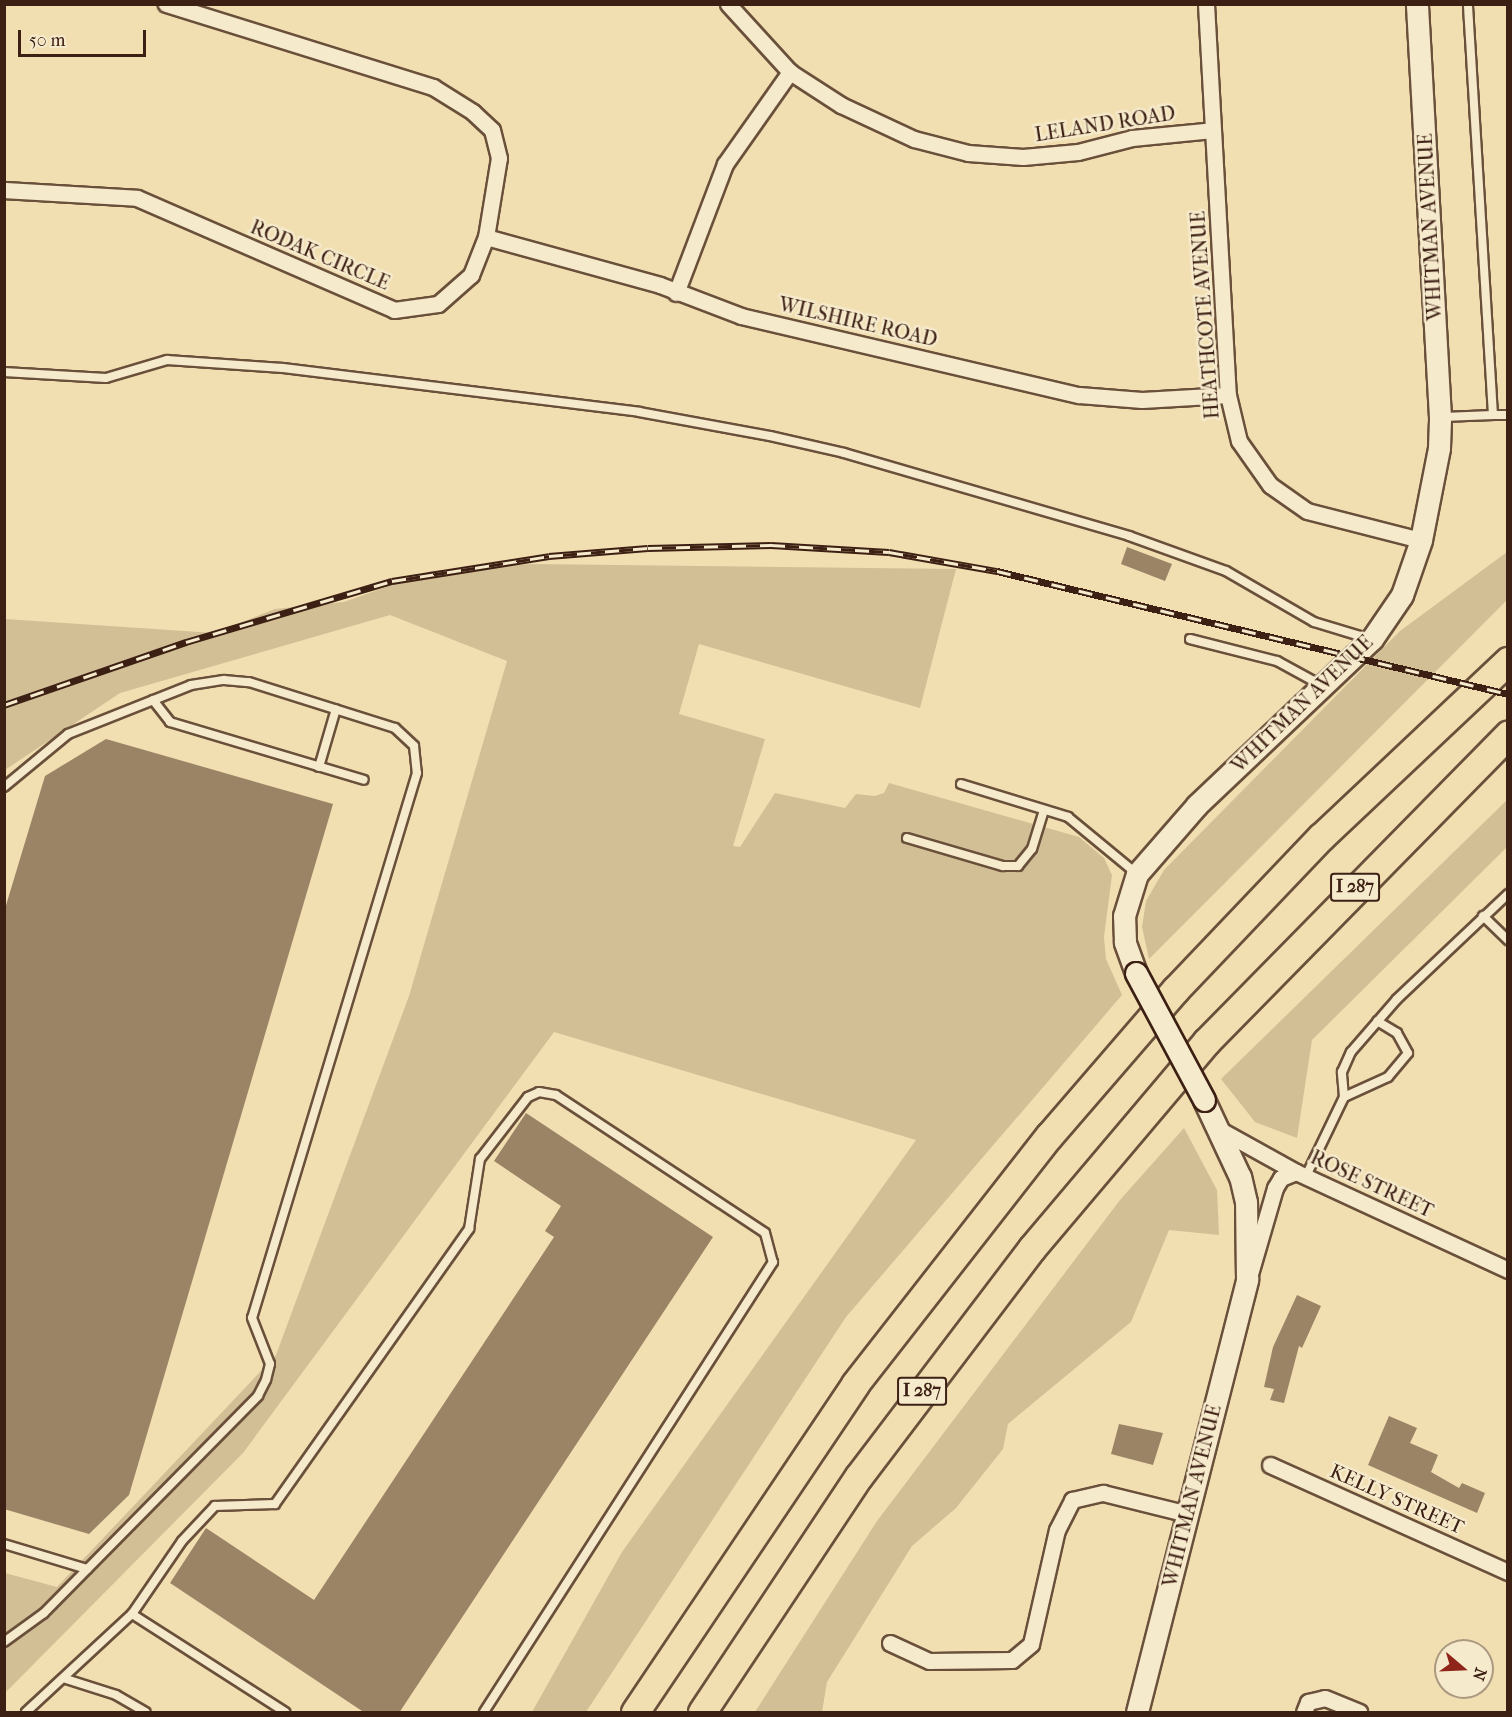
<!DOCTYPE html>
<style>
body{margin:0}
#map{position:relative;width:1512px;height:1717px;overflow:hidden;background:#f1dfb1;font-family:"IM FELL French Canon",serif}
div>[style]{position:absolute}
.green>*{inset:0;background:#d2bf96}
.building>*{inset:0;background:#9b8366}
.roads{filter:drop-shadow(2px 0 #6a503b) drop-shadow(-2px 0 #6a503b) drop-shadow(0 2px #6a503b) drop-shadow(0 -2px #6a503b)}
.lane>*{height:8px;margin:-4px;padding:0 4px;transform-origin:4px;border-radius:4px;background:#f6eacc}
.street>*{height:15px;margin:-7.5px;padding:0 7.5px;transform-origin:7.5px;border-radius:7.5px;background:#f6eacc}
.secondary>*{height:21px;margin:-10.5px;padding:0 10.5px;transform-origin:10.5px;border-radius:10.5px;background:#f6eacc}
.highway>*{height:27px;margin:-13.5px;padding:0 13.5px;transform-origin:13.5px;border-radius:13.5px;background:#f1dfb1}
.rail>*{height:7px;margin-top:-3.5px;transform-origin:0;background:repeating-linear-gradient(90deg,#f6eacc 0 14px,#3d2014 0 28px);box-sizing:border-box;border-block:2px solid #3d2014}
.bridges{filter:drop-shadow(2px 0 #3d2014) drop-shadow(-2px 0 #3d2014) drop-shadow(0 2px #3d2014) drop-shadow(0 -2px #3d2014)}
.secondary-bridge>*{height:21px;margin:-10.5px;padding:0 10.5px;transform-origin:10.5px;border-radius:10.5px;background:#f6eacc}
span{translate:-50% -50%;white-space:nowrap;text-align:center;line-height:1.15;-webkit-text-stroke:5px #f6eacc;paint-order:stroke}
.shield-label span{padding:2px 4px;background:#f6eacc;border:2px solid;border-radius:4px;-webkit-text-stroke-width:0}
.shield-label{font-size:18px;color:#3d2014;font-weight:700}
.street-label{font-size:20px;color:#3d2014}
.frame{position:absolute;inset:0;border:6px solid #3d2014;pointer-events:none}
.north{position:absolute;left:1434px;top:1639px;width:60px;height:60px;box-sizing:border-box;background:#f6eacc;border:2px solid #ac9982;border-radius:50%;rotate:109deg;font-size:16px;font-weight:700;line-height:24px;text-align:center;color:#3d2014}
.north::after{content:'';display:block;margin:auto;width:21px;height:27px;background:#8f2418;clip-path:polygon(50% 0,100% 100%,50% 72%,0 100%)}
.scale{position:absolute;left:18px;top:30px;width:128px;height:27px;box-sizing:border-box;border:3px solid #3d2014;border-top:0;padding-left:8px;font-size:18px;line-height:21px;white-space:nowrap;color:#3d2014;-webkit-text-stroke:4px #f6eacc;paint-order:stroke}
</style>
<div id="map">
<div class="green">
<div style="clip-path:polygon(1507px 552px,1507px 600px,1149px 959px,1142px 927px,1146px 901px,1164px 870px,1400px 631px)"></div>
<div style="clip-path:polygon(532px 564px,956px 569px,920px 708px,699px 644px,679px 714px,765px 739px,733px 846px,740px 847px,775px 793px,845px 808px,856px 794px,875px 796px,884px 793px,889px 783px,1079px 837px,1104px 858px,1112px 875px,1104px 937px,1106px 959px,1122px 995px,846px 1317px,586px 1712px,532px 1712px,622px 1552px,916px 1140px,554px 1032px,243px 1453px,5px 1693px,5px 1573px,57px 1587px,276px 1355px,409px 996px,507px 661px,390px 615px,120px 693px,5px 770px,5px 619px,214px 633px,275px 609px,344px 602px,431px 571px)"></div>
<div style="clip-path:polygon(1507px 800px,1507px 847px,1312px 1040px,1297px 1138px,1255px 1122px,1221px 1079px)"></div>
<div style="clip-path:polygon(1184px 1128px,1217px 1190px,1219px 1235px,1169px 1230px,1131px 1322px,1008px 1424px,1003px 1449px,956px 1508px,912px 1546px,827px 1682px,822px 1712px,755px 1712px,877px 1521px,1120px 1200px)"></div>
</div>
<div class="building">
<div style="clip-path:polygon(1127px 547px,1172px 564px,1165px 581px,1121px 564px)"></div>
<div style="clip-path:polygon(106px 739px,333px 804px,129px 1495px,89px 1534px,4px 1509px,4px 912px,45px 776px)"></div>
<div style="clip-path:polygon(526px 1113px,713px 1237px,399px 1713px,365px 1713px,170px 1583px,206px 1528px,314px 1600px,554px 1237px,545px 1231px,561px 1206px,494px 1161px)"></div>
<div style="clip-path:polygon(1297px 1295px,1321px 1306px,1302px 1348px,1299px 1346px,1284px 1403px,1270px 1400px,1274px 1389px,1264px 1387px,1273px 1347px)"></div>
<div style="clip-path:polygon(1389px 1416px,1417px 1428px,1410px 1443px,1438px 1455px,1431px 1472px,1459px 1488px,1462px 1483px,1485px 1493px,1477px 1513px,1368px 1465px)"></div>
<div style="clip-path:polygon(1119px 1424px,1163px 1433px,1153px 1465px,1111px 1454px)"></div>
</div>
<div class="roads">
<div class="lane">
<div style="left:4px;top:372px;width:102px;rotate:3.4deg"></div>
<div style="left:106px;top:378px;width:64px;rotate:-16.4deg"></div>
<div style="left:167px;top:360px;width:116px;rotate:3.9deg"></div>
<div style="left:283px;top:368px;width:359px;rotate:7deg"></div>
<div style="left:639px;top:412px;width:133px;rotate:10.4deg"></div>
<div style="left:770px;top:436px;width:76px;rotate:12.9deg"></div>
<div style="left:844px;top:453px;width:297px;rotate:16.2deg"></div>
<div style="left:1129px;top:536px;width:103px;rotate:19.8deg"></div>
<div style="left:1226px;top:571px;width:102px;rotate:30.1deg"></div>
<div style="left:1314px;top:622px;width:59px;rotate:16.9deg"></div>
<div style="left:1493px;top:415px;width:15px"></div>
<div style="left:1443px;top:417px;width:50px;rotate:-2.3deg"></div>
<div style="left:1493px;top:415px;width:412px;rotate:-93.5deg"></div>
<div style="left:1190px;top:639px;width:90px;rotate:14.2deg"></div>
<div style="left:1277px;top:661px;width:50px;rotate:28.6deg"></div>
<div style="left:153px;top:700px;width:28px;rotate:52deg"></div>
<div style="left:170px;top:722px;width:202px;rotate:16.6deg"></div>
<div style="left:319px;top:767px;width:60px;rotate:-73.7deg"></div>
<div style="left:961px;top:784px;width:112px;rotate:17.1deg"></div>
<div style="left:1068px;top:817px;width:88px;rotate:39.5deg"></div>
<div style="left:4px;top:787px;width:83px;rotate:-39.6deg"></div>
<div style="left:68px;top:734px;width:132px;rotate:-21.7deg"></div>
<div style="left:191px;top:685px;width:33px;rotate:-9deg"></div>
<div style="left:224px;top:680px;width:25px;rotate:5deg"></div>
<div style="left:249px;top:682px;width:153px;rotate:17.5deg"></div>
<div style="left:395px;top:728px;width:26px;rotate:43deg"></div>
<div style="left:414px;top:746px;width:27px;rotate:84deg"></div>
<div style="left:417px;top:773px;width:569px;rotate:106.84deg"></div>
<div style="left:252px;top:1318px;width:49px;rotate:68.6deg"></div>
<div style="left:270px;top:1364px;width:16px;rotate:104deg"></div>
<div style="left:266px;top:1380px;width:18px;rotate:117deg"></div>
<div style="left:258px;top:1396px;width:305px;rotate:134.6deg"></div>
<div style="left:44px;top:1613px;width:49px;rotate:144.1deg"></div>
<div style="left:907px;top:838px;width:100px;rotate:16.3deg"></div>
<div style="left:1003px;top:866px;width:15px"></div>
<div style="left:1018px;top:866px;width:22px;rotate:-51deg"></div>
<div style="left:1032px;top:849px;width:41px;rotate:-72.9deg"></div>
<div style="left:1483px;top:916px;width:35px;rotate:44deg"></div>
<div style="left:1344px;top:1097px;width:48px;rotate:-24.4deg"></div>
<div style="left:1388px;top:1077px;width:31px;rotate:-50deg"></div>
<div style="left:1408px;top:1053px;width:23px;rotate:-119deg"></div>
<div style="left:1397px;top:1033px;width:23px;rotate:-149deg"></div>
<div style="left:1306px;top:1176px;width:88px;rotate:-64.3deg"></div>
<div style="left:1344px;top:1097px;width:25px;rotate:-95deg"></div>
<div style="left:1342px;top:1072px;width:22px;rotate:-66deg"></div>
<div style="left:1351px;top:1052px;width:70px;rotate:-49deg"></div>
<div style="left:1397px;top:999px;width:153px;rotate:-43.4deg"></div>
<div style="left:4px;top:1544px;width:87px;rotate:16.8deg"></div>
<div style="left:132px;top:1614px;width:182px;rotate:32.6deg"></div>
<div style="left:66px;top:1679px;width:52px;rotate:17.7deg"></div>
<div style="left:116px;top:1695px;width:34px;rotate:30deg"></div>
<div style="left:26px;top:1712px;width:144px;rotate:-42.8deg"></div>
<div style="left:132px;top:1614px;width:88px;rotate:-55.6deg"></div>
<div style="left:182px;top:1541px;width:48px;rotate:-46.7deg"></div>
<div style="left:215px;top:1506px;width:60px;rotate:-1.9deg"></div>
<div style="left:275px;top:1504px;width:337px;rotate:-54.8deg"></div>
<div style="left:469px;top:1229px;width:71px;rotate:-81.1deg"></div>
<div style="left:480px;top:1159px;width:78px;rotate:-52.3deg"></div>
<div style="left:528px;top:1097px;width:12px;rotate:-24deg"></div>
<div style="left:539px;top:1092px;width:17px;rotate:10deg"></div>
<div style="left:556px;top:1095px;width:250px;rotate:33.4deg"></div>
<div style="left:765px;top:1233px;width:30px;rotate:75deg"></div>
<div style="left:773px;top:1262px;width:535px;rotate:122.71deg"></div>
</div>
<div class="street">
<div style="left:728px;top:4px;width:92px;rotate:47.6deg"></div>
<div style="left:790px;top:72px;width:61px;rotate:32.9deg"></div>
<div style="left:841px;top:105px;width:81px;rotate:25deg"></div>
<div style="left:914px;top:139px;width:56px;rotate:14.5deg"></div>
<div style="left:968px;top:153px;width:55px;rotate:4.2deg"></div>
<div style="left:1023px;top:157px;width:55px;rotate:-5.2deg"></div>
<div style="left:1078px;top:152px;width:56px;rotate:-14.5deg"></div>
<div style="left:1132px;top:138px;width:81px;rotate:-5.6deg"></div>
<div style="left:1206px;top:4px;width:392px;rotate:86.8deg"></div>
<div style="left:1228px;top:395px;width:47px;rotate:76.6deg"></div>
<div style="left:1239px;top:441px;width:54px;rotate:54.8deg"></div>
<div style="left:1270px;top:485px;width:45px;rotate:35.1deg"></div>
<div style="left:1307px;top:511px;width:118px;rotate:14.3deg"></div>
<div style="left:4px;top:190px;width:133px;rotate:3.4deg"></div>
<div style="left:137px;top:198px;width:280px;rotate:23.5deg"></div>
<div style="left:394px;top:310px;width:44px;rotate:-7.8deg"></div>
<div style="left:438px;top:304px;width:44px;rotate:-41.3deg"></div>
<div style="left:471px;top:275px;width:41px;rotate:-68.5deg"></div>
<div style="left:486px;top:237px;width:80px;rotate:-80.7deg"></div>
<div style="left:499px;top:158px;width:29px;rotate:-104deg"></div>
<div style="left:492px;top:130px;width:26px;rotate:-137deg"></div>
<div style="left:473px;top:112px;width:47px;rotate:-148deg"></div>
<div style="left:433px;top:87px;width:280px;rotate:-162.7deg"></div>
<div style="left:486px;top:237px;width:180px;rotate:15.4deg"></div>
<div style="left:660px;top:285px;width:87px;rotate:20.9deg"></div>
<div style="left:741px;top:316px;width:347px;rotate:13.2deg"></div>
<div style="left:1079px;top:395px;width:63px;rotate:4.5deg"></div>
<div style="left:1142px;top:400px;width:86px;rotate:-3.3deg"></div>
<div style="left:676px;top:293px;width:138px;rotate:-69.2deg"></div>
<div style="left:725px;top:164px;width:113px;rotate:-54.8deg"></div>
<div style="left:1222px;top:1131px;width:85px;rotate:29deg"></div>
<div style="left:1296px;top:1172px;width:234px;rotate:24.8deg"></div>
<div style="left:1250px;top:1274px;width:90px;rotate:-73.8deg"></div>
<div style="left:1275px;top:1188px;width:12px;rotate:-59deg"></div>
<div style="left:1281px;top:1178px;width:16px;rotate:-22deg"></div>
<div style="left:1270px;top:1465px;width:261px;rotate:24.2deg"></div>
<div style="left:890px;top:1643px;width:43px;rotate:24.8deg"></div>
<div style="left:929px;top:1661px;width:83px;rotate:-0.7deg"></div>
<div style="left:1012px;top:1660px;width:25px;rotate:-40deg"></div>
<div style="left:1031px;top:1644px;width:117px;rotate:-77.2deg"></div>
<div style="left:1057px;top:1530px;width:34px;rotate:-63deg"></div>
<div style="left:1072px;top:1500px;width:32px;rotate:-13deg"></div>
<div style="left:1103px;top:1493px;width:88px;rotate:13.9deg"></div>
<div style="left:1304px;top:1712px;width:11px;rotate:-68deg"></div>
<div style="left:1308px;top:1702px;width:17px;rotate:-13deg"></div>
<div style="left:1325px;top:1698px;width:37px;rotate:22deg"></div>
</div>
<div class="secondary">
<div style="left:1136px;top:973px;width:33px;rotate:-110deg"></div>
<div style="left:1125px;top:942px;width:26px;rotate:-92deg"></div>
<div style="left:1124px;top:916px;width:44px;rotate:-72.8deg"></div>
<div style="left:1137px;top:874px;width:91px;rotate:-49deg"></div>
<div style="left:1197px;top:805px;width:241px;rotate:-43.5deg"></div>
<div style="left:1372px;top:639px;width:53px;rotate:-55.7deg"></div>
<div style="left:1402px;top:595px;width:58px;rotate:-70.9deg"></div>
<div style="left:1421px;top:540px;width:94px;rotate:-78.9deg"></div>
<div style="left:1439px;top:448px;width:31px;rotate:-88deg"></div>
<div style="left:1440px;top:417px;width:414px;rotate:-93.2deg"></div>
<div style="left:1137px;top:1712px;width:447px;rotate:-75.7deg"></div>
<div style="left:1247px;top:1279px;width:77px;rotate:-90.7deg"></div>
<div style="left:1246px;top:1202px;width:26px;rotate:-103deg"></div>
<div style="left:1240px;top:1177px;width:85px;rotate:-115.1deg"></div>
</div>
<div class="highway">
<div style="left:635px;top:1712px;width:395px;rotate:-56.1deg"></div>
<div style="left:855px;top:1384px;width:315px;rotate:-52deg"></div>
<div style="left:1049px;top:1136px;width:194px;rotate:-49.2deg"></div>
<div style="left:1176px;top:989px;width:210px;rotate:-46.4deg"></div>
<div style="left:1321px;top:837px;width:257px;rotate:-43.3deg"></div>
<div style="left:702px;top:1712px;width:283px;rotate:-56.4deg"></div>
<div style="left:859px;top:1476px;width:286px;rotate:-52.8deg"></div>
<div style="left:1032px;top:1248px;width:270px;rotate:-49.8deg"></div>
<div style="left:1206px;top:1042px;width:431px;rotate:-45.5deg"></div>
</div>
</div>
<div class="rail">
<div style="left:4px;top:705px;width:193px;rotate:-19.1deg"></div>
<div style="left:186px;top:642px;width:215px;rotate:-16.5deg"></div>
<div style="left:392px;top:581px;width:159px;rotate:-9deg"></div>
<div style="left:549px;top:556px;width:99px;rotate:-4.6deg"></div>
<div style="left:648px;top:548px;width:123px;rotate:-1.4deg"></div>
<div style="left:771px;top:545px;width:118px;rotate:3.4deg"></div>
<div style="left:889px;top:552px;width:110px;rotate:10deg"></div>
<div style="left:997px;top:571px;width:526px;rotate:13.53deg"></div>
</div>
<div class="bridges">
<div class="secondary-bridge">
<div style="left:1136px;top:973px;width:144px;rotate:61.8deg"></div>
</div>
</div>
<div class="shield-label">
<span style="left:1355px;top:887px">I 287</span>
<span style="left:922px;top:1391px">I 287</span>
</div>
<div class="street-label">
<span style="left:1105px;top:124px;rotate:-9deg">LELAND ROAD</span>
<span style="left:1430px;top:227px;rotate:-93deg">WHITMAN AVENUE</span>
<span style="left:320px;top:255px;rotate:23deg">RODAK CIRCLE</span>
<span style="left:1205px;top:315px;rotate:-94deg">HEATHCOTE AVENUE</span>
<span style="left:858px;top:322px;rotate:13deg">WILSHIRE ROAD</span>
<span style="left:1302px;top:704px;rotate:-44deg">WHITMAN AVENUE</span>
<span style="left:1372px;top:1184px;rotate:25deg">ROSE STREET</span>
<span style="left:1192px;top:1496px;rotate:-76deg">WHITMAN AVENUE</span>
<span style="left:1397px;top:1499px;rotate:24deg">KELLY STREET</span>
</div>
<div class="frame"></div>
<div class="north">N</div>
<div class="scale">50 m</div>
</div>
